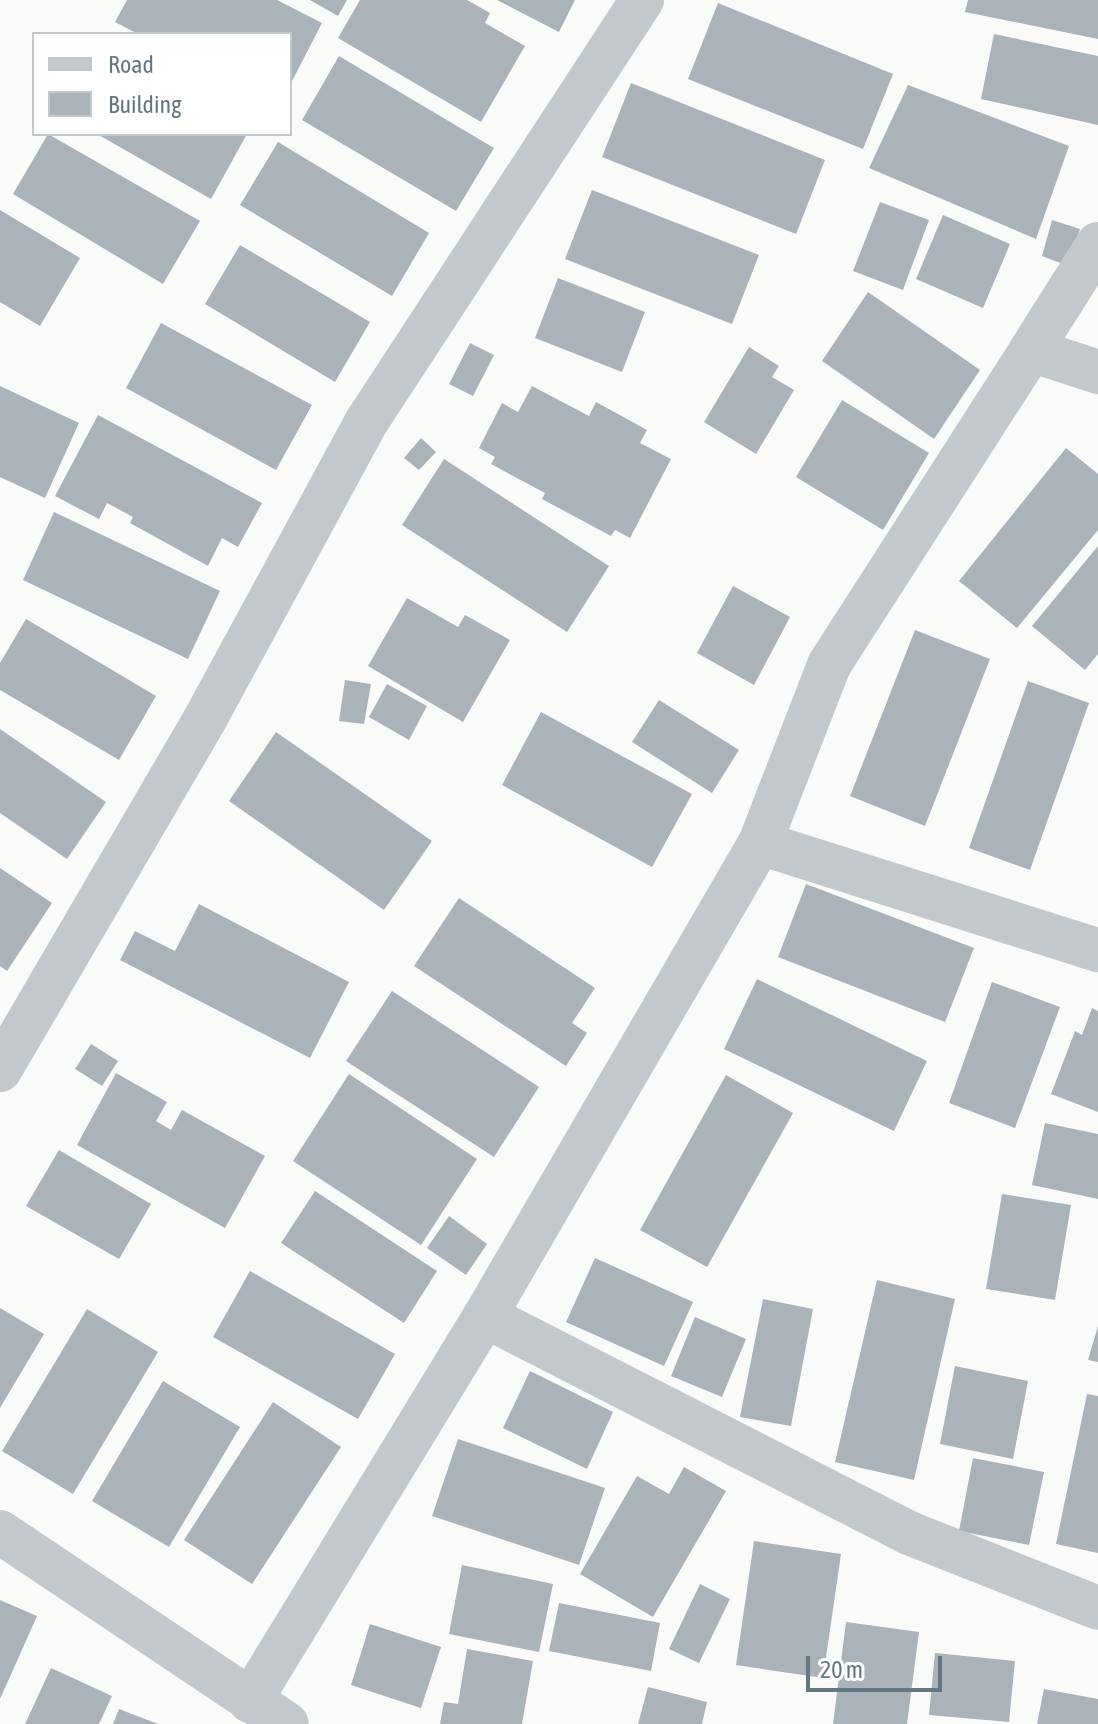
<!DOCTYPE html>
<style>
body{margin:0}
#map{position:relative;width:1098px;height:1724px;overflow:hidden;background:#fafaf8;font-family:"Asap Condensed",sans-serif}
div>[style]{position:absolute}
.building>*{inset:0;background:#aab3b9}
.street>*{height:44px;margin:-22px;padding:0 22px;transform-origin:22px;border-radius:22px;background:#c3c8cc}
span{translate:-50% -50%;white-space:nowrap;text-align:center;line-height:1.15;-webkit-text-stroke:8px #fff;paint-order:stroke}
.legend{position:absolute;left:32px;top:32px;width:260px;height:104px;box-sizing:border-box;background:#fff;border:2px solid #c1c8cd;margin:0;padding:10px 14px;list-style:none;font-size:24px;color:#657683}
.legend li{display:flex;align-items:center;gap:16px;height:40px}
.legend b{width:40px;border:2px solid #c1c8cd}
.scale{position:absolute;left:806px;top:1656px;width:136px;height:36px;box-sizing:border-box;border:4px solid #657683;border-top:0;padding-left:10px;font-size:24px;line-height:28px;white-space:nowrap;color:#657683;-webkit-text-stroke:6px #fff;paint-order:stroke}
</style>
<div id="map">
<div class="building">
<div style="clip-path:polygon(127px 0,277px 0,322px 23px,290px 85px,290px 34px,138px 34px,115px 22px)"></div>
<div style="clip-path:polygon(310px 0,347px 0,338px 16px)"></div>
<div style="clip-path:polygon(360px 0,467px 0,490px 13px,485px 23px,525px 46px,481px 122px,338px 38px)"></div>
<div style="clip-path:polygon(497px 0,575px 0,559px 32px)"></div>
<div style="clip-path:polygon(968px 0,1098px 0,1098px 39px,965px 12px)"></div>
<div style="clip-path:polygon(718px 3px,893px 74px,863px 149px,688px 79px)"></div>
<div style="clip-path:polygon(994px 34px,1098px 56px,1098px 125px,981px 99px)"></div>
<div style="clip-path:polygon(339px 56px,494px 148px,456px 211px,302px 120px)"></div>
<div style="clip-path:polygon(631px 83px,825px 160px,796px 234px,602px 157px)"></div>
<div style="clip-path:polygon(908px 85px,1069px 146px,1036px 239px,869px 168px)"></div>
<div style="clip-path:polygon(48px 134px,200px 221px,163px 284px,13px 194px)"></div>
<div style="clip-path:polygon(97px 134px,247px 134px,211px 199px)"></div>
<div style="clip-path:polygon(278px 142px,429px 233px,392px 296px,240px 205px)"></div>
<div style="clip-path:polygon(592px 190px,759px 255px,732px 324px,565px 259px)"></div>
<div style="clip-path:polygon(880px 202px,929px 220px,903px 290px,853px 271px)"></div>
<div style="clip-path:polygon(0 210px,80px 258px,40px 326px,0 302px)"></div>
<div style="clip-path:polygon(943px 215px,1010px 244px,983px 308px,916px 279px)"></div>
<div style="clip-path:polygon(1052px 220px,1080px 229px,1068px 266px,1042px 256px)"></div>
<div style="clip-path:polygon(240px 245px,370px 322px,335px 382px,205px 304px)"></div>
<div style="clip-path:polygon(558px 278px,645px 312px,622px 372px,535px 338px)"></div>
<div style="clip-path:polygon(868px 292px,980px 370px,934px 439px,822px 361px)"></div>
<div style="clip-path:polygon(161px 323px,312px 405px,276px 470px,126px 388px)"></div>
<div style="clip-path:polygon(470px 343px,494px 355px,473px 396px,449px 384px)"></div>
<div style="clip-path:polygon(749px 347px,779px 366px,772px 377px,794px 390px,756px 454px,704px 422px)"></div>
<div style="clip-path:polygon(0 386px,79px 423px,45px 498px,0 477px)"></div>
<div style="clip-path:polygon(532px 386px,589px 416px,596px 402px,647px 430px,640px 443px,671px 459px,630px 538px,615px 530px,611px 536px,542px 499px,545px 493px,491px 464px,495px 457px,479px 448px,502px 403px,518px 412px)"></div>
<div style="clip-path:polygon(842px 400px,929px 453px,883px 530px,796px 477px)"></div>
<div style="clip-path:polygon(98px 415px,262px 503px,238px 547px,222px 538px,208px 566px,130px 523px,133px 517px,107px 503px,99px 519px,55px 496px)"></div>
<div style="clip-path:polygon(421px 438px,436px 452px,419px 470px,404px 458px)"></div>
<div style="clip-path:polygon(1066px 448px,1098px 474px,1098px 530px,1017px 628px,959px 581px)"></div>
<div style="clip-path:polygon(444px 459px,609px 566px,567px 632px,402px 525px)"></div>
<div style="clip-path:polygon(54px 512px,220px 591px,188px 659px,23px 580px)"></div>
<div style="clip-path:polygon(1098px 546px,1098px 654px,1085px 670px,1032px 626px)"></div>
<div style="clip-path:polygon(733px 586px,790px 617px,754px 685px,697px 653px)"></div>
<div style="clip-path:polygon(407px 598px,458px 627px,465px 615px,510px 640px,463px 722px,368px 666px)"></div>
<div style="clip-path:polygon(26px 619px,156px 696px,119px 760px,0 690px,0 663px)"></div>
<div style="clip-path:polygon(915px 630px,990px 659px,925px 826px,850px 796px)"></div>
<div style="clip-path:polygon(345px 680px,371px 684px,364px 724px,339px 721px)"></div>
<div style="clip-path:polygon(1028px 681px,1089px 703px,1030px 870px,969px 848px)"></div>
<div style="clip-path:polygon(387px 684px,427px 706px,409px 740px,369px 717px)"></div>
<div style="clip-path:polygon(659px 700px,739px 750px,712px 793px,632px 742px)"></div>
<div style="clip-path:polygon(541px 712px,692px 794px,652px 867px,502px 785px)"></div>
<div style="clip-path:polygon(0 729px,106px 802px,67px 859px,0 813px)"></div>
<div style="clip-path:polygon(276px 732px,432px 841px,384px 910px,229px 801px)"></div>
<div style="clip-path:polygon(0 868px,52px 903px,7px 971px,0 966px)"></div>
<div style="clip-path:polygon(806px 884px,974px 948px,945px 1022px,778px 957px)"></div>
<div style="clip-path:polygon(459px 898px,595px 988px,572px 1023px,587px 1033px,566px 1066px,414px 966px)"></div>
<div style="clip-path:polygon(199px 904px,349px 982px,310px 1058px,120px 960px,135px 931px,175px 951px)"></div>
<div style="clip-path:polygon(757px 979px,927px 1061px,894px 1131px,724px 1049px)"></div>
<div style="clip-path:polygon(992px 982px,1060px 1007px,1015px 1128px,949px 1103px)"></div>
<div style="clip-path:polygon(392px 991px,539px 1087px,494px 1157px,346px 1061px)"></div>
<div style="clip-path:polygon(1092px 1008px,1098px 1011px,1098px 1112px,1051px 1094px,1075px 1031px,1082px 1035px)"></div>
<div style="clip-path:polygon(91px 1044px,118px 1061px,102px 1086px,75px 1069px)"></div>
<div style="clip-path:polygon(116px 1073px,167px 1102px,156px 1121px,171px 1130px,182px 1110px,265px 1156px,225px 1228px,77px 1145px)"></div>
<div style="clip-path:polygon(349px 1074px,477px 1159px,421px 1245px,293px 1161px)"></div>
<div style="clip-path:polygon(726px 1075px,793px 1113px,707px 1267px,640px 1230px)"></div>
<div style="clip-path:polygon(1045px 1123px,1098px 1134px,1098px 1199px,1032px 1185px)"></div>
<div style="clip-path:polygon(59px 1150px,151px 1204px,119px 1259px,26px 1206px)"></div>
<div style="clip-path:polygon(315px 1191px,437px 1271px,404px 1323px,281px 1243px)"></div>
<div style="clip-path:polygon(1002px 1194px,1071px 1205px,1055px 1300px,986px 1289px)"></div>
<div style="clip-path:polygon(449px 1216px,487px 1244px,466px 1275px,427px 1248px)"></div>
<div style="clip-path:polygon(595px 1258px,693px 1302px,664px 1366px,566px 1322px)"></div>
<div style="clip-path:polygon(250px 1271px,395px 1354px,358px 1419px,213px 1337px)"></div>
<div style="clip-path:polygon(877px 1280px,955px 1299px,914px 1480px,835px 1462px)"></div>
<div style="clip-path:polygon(763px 1299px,813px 1309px,791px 1426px,740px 1417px)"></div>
<div style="clip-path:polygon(0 1308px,44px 1334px,0 1408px)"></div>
<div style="clip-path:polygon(87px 1309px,158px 1352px,73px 1494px,2px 1451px)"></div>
<div style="clip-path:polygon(695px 1317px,746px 1339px,722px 1397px,671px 1376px)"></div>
<div style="clip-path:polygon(1098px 1326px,1098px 1362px,1088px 1360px)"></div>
<div style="clip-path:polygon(955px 1366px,1028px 1381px,1013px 1459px,940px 1444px)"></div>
<div style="clip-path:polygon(530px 1371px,613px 1412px,587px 1469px,503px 1428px)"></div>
<div style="clip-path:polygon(163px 1381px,240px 1427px,169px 1547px,92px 1501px)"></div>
<div style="clip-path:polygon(1087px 1394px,1098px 1396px,1098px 1553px,1056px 1544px)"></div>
<div style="clip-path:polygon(273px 1402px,341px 1447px,252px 1584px,184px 1540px)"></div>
<div style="clip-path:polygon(458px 1439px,605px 1488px,579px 1565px,432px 1516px)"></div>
<div style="clip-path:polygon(973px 1458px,1044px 1472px,1029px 1545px,959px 1531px)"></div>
<div style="clip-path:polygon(684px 1467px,726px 1491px,653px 1617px,580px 1574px,637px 1476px,669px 1494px)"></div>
<div style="clip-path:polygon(754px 1541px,841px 1554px,823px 1678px,736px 1665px)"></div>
<div style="clip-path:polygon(462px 1565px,553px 1584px,539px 1652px,449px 1634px)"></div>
<div style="clip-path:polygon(700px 1584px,730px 1599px,699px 1663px,669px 1649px)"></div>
<div style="clip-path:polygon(0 1600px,37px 1616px,0 1699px)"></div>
<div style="clip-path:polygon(559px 1603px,660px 1623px,651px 1671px,549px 1651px)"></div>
<div style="clip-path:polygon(846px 1622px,919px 1632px,907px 1724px,833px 1724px)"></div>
<div style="clip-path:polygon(370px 1624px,441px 1647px,421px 1708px,351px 1685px)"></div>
<div style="clip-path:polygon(467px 1649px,533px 1661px,522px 1724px,440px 1724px,444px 1702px,458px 1704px)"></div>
<div style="clip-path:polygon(935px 1653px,1015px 1661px,1009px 1722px,929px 1715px)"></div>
<div style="clip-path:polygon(51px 1668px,112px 1696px,99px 1724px,25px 1724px)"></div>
<div style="clip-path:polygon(648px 1687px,707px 1702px,702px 1724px,638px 1724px)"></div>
<div style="clip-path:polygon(1044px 1689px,1098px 1699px,1098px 1724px,1037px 1724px)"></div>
<div style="clip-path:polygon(119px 1709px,158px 1724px,113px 1724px)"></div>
</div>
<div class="street">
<div style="left:1098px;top:244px;width:125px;rotate:122.3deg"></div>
<div style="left:1031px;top:350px;width:71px;rotate:18.2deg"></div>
<div style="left:760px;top:843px;width:355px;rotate:17.6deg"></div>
<div style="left:0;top:1070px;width:404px;rotate:-59.7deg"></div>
<div style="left:204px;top:721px;width:341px;rotate:-61.5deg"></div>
<div style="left:367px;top:421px;width:503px;rotate:-56.85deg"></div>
<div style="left:485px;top:1316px;width:476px;rotate:27.1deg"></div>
<div style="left:909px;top:1533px;width:203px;rotate:21.6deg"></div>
<div style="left:0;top:1532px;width:345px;rotate:33.8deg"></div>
<div style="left:250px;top:1701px;width:451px;rotate:-58.6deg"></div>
<div style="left:485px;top:1316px;width:547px;rotate:-59.83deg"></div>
<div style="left:760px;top:843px;width:191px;rotate:-68.8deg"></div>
<div style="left:829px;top:665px;width:374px;rotate:-57.3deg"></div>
</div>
<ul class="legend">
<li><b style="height:10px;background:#c3c8cc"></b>Road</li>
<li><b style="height:22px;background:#aab3b9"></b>Building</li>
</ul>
<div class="scale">20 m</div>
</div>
